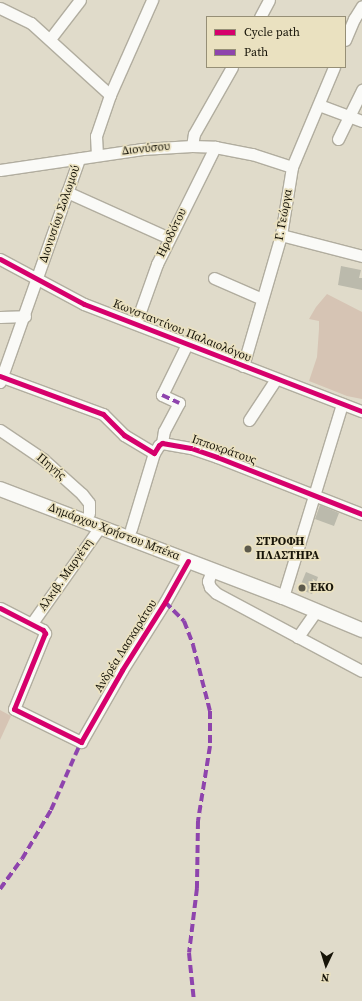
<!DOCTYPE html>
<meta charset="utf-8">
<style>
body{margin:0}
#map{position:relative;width:362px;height:1001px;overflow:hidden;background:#e0dbca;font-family:"Source Serif 4",serif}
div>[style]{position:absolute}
.green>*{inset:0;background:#d6c4b4}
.building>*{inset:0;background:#bbbaac}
.roads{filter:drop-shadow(1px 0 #b1ad9f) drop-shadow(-1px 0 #b1ad9f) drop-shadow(0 1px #b1ad9f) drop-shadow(0 -1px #b1ad9f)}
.minor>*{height:11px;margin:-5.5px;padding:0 5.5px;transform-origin:5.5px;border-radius:5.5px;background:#fafaf7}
.major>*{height:14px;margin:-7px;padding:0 7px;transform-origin:7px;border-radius:7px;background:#fafaf7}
.quiet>*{height:4px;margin-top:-2px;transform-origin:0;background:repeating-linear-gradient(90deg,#8e44ad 0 8px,transparent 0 12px)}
.cycleway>*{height:5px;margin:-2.5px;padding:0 2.5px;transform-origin:2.5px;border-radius:2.5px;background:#d6006c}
.dots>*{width:11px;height:11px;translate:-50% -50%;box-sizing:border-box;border:2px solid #eae1c0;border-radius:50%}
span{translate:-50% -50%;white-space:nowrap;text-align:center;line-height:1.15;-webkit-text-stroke:3.5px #eae1c0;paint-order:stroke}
.street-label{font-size:12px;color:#171408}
.poi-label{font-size:12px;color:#171408;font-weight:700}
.left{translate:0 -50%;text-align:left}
.legend{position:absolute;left:206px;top:16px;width:140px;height:52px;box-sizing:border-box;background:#eae1c0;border:1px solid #968f76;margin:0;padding:5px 7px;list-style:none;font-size:12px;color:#171408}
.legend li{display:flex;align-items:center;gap:8px;height:20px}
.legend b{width:20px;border:1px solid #968f76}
.north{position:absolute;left:306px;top:945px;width:40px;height:40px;-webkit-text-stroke:3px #eae1c0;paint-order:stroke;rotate:184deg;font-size:11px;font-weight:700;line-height:16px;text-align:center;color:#171408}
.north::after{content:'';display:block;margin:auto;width:14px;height:18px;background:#171408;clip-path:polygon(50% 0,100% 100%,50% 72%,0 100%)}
</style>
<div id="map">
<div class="green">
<div style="clip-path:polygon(327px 294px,362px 312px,362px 399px,347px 396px,309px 381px,317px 357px,319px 329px,319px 321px,309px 319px,316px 307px)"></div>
<div style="clip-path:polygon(0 710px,11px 716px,0 740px)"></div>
</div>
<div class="building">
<div style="clip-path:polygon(341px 266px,361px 270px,359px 278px,362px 278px,362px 290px,338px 285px)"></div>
<div style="clip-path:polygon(320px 505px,339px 513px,334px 526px,315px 519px)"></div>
<div style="clip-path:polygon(306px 572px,318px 577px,312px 594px,299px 589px)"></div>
</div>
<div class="roads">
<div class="minor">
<div style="left:0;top:8px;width:34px;rotate:26deg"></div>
<div style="left:31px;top:23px;width:107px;rotate:42.3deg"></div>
<div style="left:260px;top:17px;width:19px;rotate:-62deg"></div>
<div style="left:50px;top:39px;width:49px;rotate:-52.4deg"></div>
<div style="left:345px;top:40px;width:23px;rotate:-67deg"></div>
<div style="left:354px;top:19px;width:15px;rotate:-58deg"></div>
<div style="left:319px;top:105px;width:46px;rotate:20.4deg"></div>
<div style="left:338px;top:139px;width:55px;rotate:-63.9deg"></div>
<div style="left:192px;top:146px;width:12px;rotate:-81deg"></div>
<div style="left:194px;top:134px;width:77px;rotate:-60.4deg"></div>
<div style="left:97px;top:155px;width:19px;rotate:-93deg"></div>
<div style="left:96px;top:136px;width:43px;rotate:-71.1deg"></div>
<div style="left:110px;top:95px;width:104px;rotate:-66.1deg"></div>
<div style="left:0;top:170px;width:144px;rotate:-8.4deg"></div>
<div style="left:142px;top:149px;width:50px;rotate:-3.4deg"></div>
<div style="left:192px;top:146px;width:23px;rotate:2deg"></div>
<div style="left:215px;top:147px;width:38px;rotate:11deg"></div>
<div style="left:252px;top:154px;width:42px;rotate:18deg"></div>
<div style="left:67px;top:192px;width:112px;rotate:24.3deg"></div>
<div style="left:281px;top:235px;width:84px;rotate:14.5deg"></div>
<div style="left:0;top:259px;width:95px;rotate:28.2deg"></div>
<div style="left:84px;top:304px;width:298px;rotate:21.1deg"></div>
<div style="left:214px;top:278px;width:52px;rotate:23.6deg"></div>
<div style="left:0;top:317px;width:25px;rotate:-2deg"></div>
<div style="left:136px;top:323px;width:63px;rotate:-70.4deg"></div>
<div style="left:157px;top:264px;width:131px;rotate:-63.6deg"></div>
<div style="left:243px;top:366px;width:136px;rotate:-73.8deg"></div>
<div style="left:281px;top:235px;width:69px;rotate:-80.8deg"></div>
<div style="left:292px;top:167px;width:108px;rotate:-67.2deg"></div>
<div style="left:0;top:376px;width:110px;rotate:20.3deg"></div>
<div style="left:103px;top:414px;width:30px;rotate:45deg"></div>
<div style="left:124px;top:435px;width:35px;rotate:31deg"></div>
<div style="left:154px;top:453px;width:9px;rotate:-58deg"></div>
<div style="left:159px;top:445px;width:4px;rotate:-34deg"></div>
<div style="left:162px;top:443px;width:29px;rotate:10deg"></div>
<div style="left:191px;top:448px;width:28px;rotate:19deg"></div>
<div style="left:217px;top:457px;width:156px;rotate:21.5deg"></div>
<div style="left:0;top:382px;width:237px;rotate:-70.5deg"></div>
<div style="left:249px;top:420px;width:49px;rotate:-56.6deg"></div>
<div style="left:0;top:430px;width:52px;rotate:34deg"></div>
<div style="left:43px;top:459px;width:52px;rotate:41.9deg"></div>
<div style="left:82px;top:494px;width:11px;rotate:52deg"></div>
<div style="left:89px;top:503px;width:10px;rotate:90deg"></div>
<div style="left:162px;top:443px;width:12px;rotate:-81deg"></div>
<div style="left:164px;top:431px;width:32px;rotate:-62deg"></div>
<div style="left:179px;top:403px;width:19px;rotate:-155deg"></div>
<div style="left:162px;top:395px;width:57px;rotate:-63.9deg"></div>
<div style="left:131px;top:529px;width:79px;rotate:-73.2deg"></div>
<div style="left:212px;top:570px;width:12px;rotate:110deg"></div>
<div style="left:208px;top:581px;width:6px;rotate:72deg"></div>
<div style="left:210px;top:587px;width:8px;rotate:45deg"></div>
<div style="left:216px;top:593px;width:93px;rotate:28.2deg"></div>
<div style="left:283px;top:597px;width:202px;rotate:-73deg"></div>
<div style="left:0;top:608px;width:48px;rotate:27.1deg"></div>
<div style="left:43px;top:630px;width:4px;rotate:56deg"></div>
<div style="left:45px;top:633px;width:82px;rotate:112.2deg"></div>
<div style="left:14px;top:709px;width:75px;rotate:26.2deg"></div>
<div style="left:81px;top:742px;width:83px;rotate:-60.3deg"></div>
<div style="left:122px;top:670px;width:80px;rotate:-57.7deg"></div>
<div style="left:165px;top:602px;width:47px;rotate:-60.7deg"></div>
<div style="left:316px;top:611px;width:32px;rotate:125deg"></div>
<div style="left:298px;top:637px;width:72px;rotate:28deg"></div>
<div style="left:32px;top:623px;width:118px;rotate:-54.7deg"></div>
</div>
<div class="major">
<div style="left:0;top:489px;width:303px;rotate:20.9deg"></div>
<div style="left:283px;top:597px;width:86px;rotate:22.7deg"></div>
</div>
</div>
<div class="quiet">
<div style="left:162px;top:395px;width:19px;rotate:25deg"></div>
<div style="left:165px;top:602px;width:27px;rotate:45deg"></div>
<div style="left:184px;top:621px;width:26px;rotate:69deg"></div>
<div style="left:193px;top:645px;width:68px;rotate:75.6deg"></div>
<div style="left:210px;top:711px;width:35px;rotate:90deg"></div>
<div style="left:210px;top:746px;width:76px;rotate:99.1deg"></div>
<div style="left:198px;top:821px;width:67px;rotate:90.9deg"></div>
<div style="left:197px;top:888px;width:65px;rotate:97deg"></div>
<div style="left:189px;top:953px;width:48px;rotate:84.1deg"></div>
<div style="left:0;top:889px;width:37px;rotate:-54deg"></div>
<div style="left:22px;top:859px;width:57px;rotate:-59.4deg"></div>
<div style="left:51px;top:810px;width:74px;rotate:-66.2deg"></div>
</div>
<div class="cycleway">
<div style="left:0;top:259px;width:95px;rotate:28.2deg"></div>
<div style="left:84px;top:304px;width:298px;rotate:21.1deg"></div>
<div style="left:0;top:376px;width:110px;rotate:20.3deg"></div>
<div style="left:103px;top:414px;width:30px;rotate:45deg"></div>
<div style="left:124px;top:435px;width:35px;rotate:31deg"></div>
<div style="left:154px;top:453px;width:9px;rotate:-58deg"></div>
<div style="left:159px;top:445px;width:4px;rotate:-34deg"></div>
<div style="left:162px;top:443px;width:29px;rotate:10deg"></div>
<div style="left:191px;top:448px;width:28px;rotate:19deg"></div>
<div style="left:217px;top:457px;width:156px;rotate:21.5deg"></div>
<div style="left:0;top:608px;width:48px;rotate:27.1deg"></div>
<div style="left:43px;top:630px;width:4px;rotate:56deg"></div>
<div style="left:45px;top:633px;width:82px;rotate:112.2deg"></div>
<div style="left:14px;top:709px;width:75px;rotate:26.2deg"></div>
<div style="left:81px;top:742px;width:83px;rotate:-60.3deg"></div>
<div style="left:122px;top:670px;width:80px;rotate:-57.7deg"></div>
<div style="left:165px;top:602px;width:47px;rotate:-60.7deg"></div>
</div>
<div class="dots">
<div style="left:248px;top:549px;background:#5d5a4c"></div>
<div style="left:302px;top:588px;background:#5d5a4c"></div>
</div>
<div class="street-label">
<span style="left:146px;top:149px;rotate:-6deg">Διονύσου</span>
<span style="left:60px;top:214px;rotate:-71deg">Διονυσίου Σολωμού</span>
<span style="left:284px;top:215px;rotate:-80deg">Γ. Γεώργα</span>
<span style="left:172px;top:233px;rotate:-64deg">Ηροδότου</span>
<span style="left:182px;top:331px;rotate:22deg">Κωνσταντίνου Παλαιολόγου</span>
<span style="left:224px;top:450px;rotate:19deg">Ιπποκράτους</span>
<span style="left:51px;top:467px;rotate:40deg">Πηγής</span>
<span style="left:114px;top:532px;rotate:21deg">Δημάρχου Χρήστου Μπέκα</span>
<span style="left:66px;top:575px;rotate:-55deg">Αλκιβ. Μαργέτη</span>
<span style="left:126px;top:646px;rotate:-58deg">Ανδρέα Λασκαράτου</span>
</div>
<div class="poi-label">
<span class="left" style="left:256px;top:549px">ΣΤΡΟΦΗ<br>ΠΛΑΣΤΗΡΑ</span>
<span class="left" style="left:310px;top:588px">ΕΚΟ</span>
</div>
<ul class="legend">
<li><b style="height:5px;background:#d6006c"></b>Cycle path</li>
<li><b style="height:5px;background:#8e44ad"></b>Path</li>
</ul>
<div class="north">N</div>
</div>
